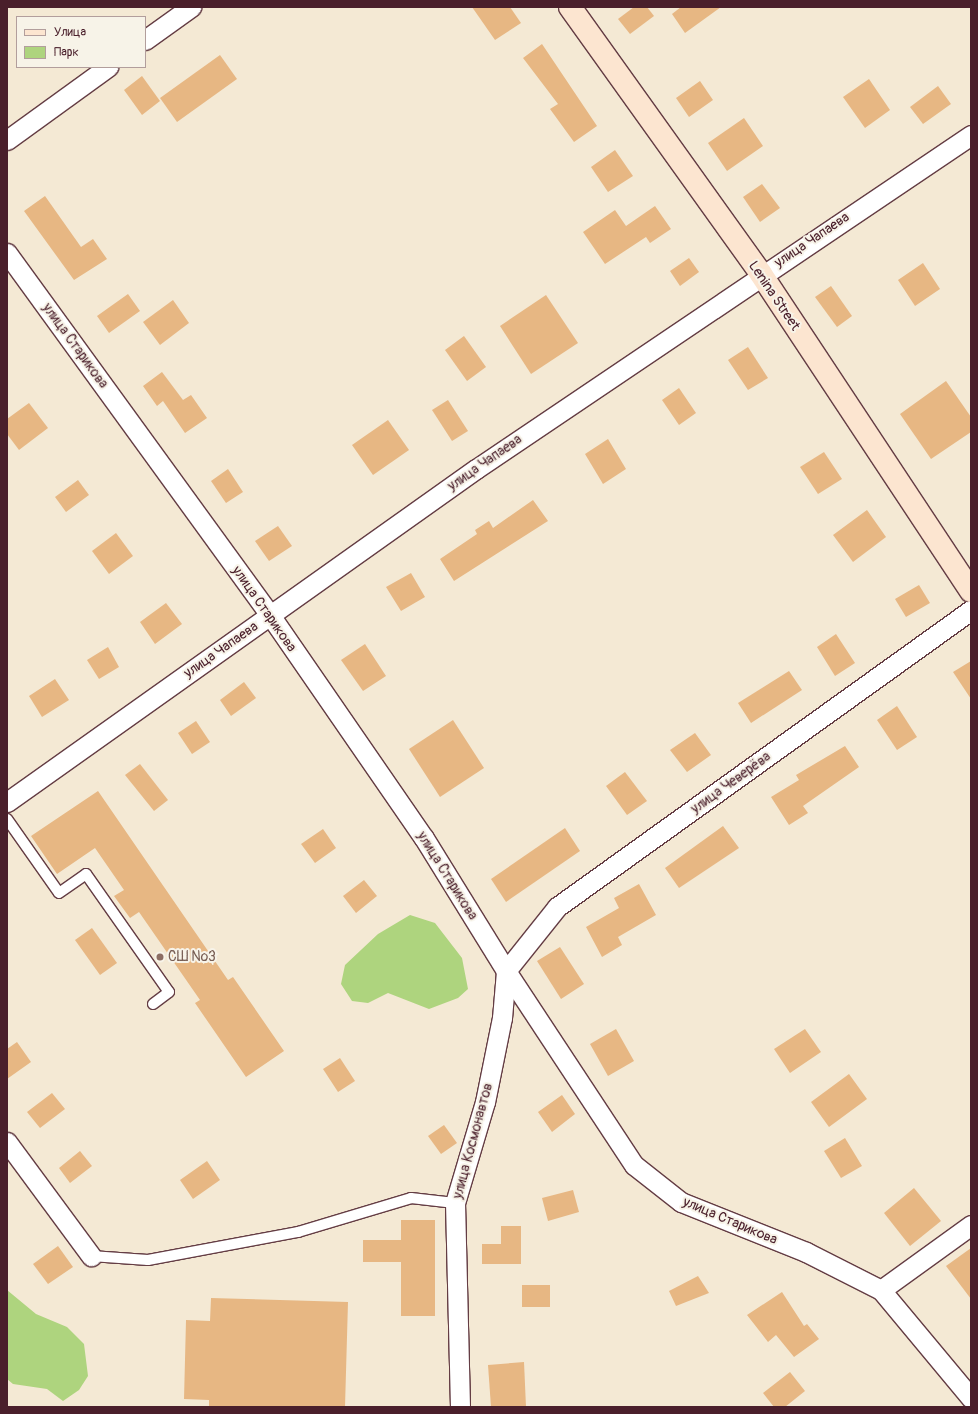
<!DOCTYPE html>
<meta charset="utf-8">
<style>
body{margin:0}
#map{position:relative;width:978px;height:1414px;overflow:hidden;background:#f4e9d4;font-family:Pangolin,sans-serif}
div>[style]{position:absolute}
.green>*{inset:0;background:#aed47e}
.building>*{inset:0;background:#e7b783}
.roads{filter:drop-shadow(1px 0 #643d44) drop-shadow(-1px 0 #643d44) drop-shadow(0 1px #643d44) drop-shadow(0 -1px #643d44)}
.lane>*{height:10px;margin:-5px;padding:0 5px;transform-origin:5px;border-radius:5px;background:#fff}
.street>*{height:19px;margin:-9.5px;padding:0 9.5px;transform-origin:9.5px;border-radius:9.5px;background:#fff}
.secondary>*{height:22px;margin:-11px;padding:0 11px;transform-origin:11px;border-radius:11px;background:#fce5d0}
.dots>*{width:11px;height:11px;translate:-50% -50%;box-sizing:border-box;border:2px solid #f7f3e8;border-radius:50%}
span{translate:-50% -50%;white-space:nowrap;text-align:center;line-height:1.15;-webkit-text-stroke:4px #f7f3e8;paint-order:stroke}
.street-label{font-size:14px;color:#4a1f2b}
.education-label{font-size:14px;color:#785e54}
.left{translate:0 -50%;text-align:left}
.frame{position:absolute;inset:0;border:8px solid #4a1f2b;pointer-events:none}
.legend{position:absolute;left:16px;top:16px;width:130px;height:52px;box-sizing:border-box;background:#f7f3e8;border:1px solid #b29e9c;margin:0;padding:5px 7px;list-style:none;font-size:12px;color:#4a1f2b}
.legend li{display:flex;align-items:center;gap:8px;height:20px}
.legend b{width:20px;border:1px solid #b29e9c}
</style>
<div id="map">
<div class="green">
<div style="clip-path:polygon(410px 915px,435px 923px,462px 958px,468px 989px,458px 998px,429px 1009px,388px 993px,368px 1003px,352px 1001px,341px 984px,345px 965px,378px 934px)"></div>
<div style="clip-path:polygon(7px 1290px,36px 1314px,67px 1327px,84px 1344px,88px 1376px,79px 1390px,63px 1401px,47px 1389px,13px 1384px,7px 1379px)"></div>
</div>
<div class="building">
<div style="clip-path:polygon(472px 7px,510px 7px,521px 23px,495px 40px)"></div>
<div style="clip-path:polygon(634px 7px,647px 7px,654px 16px,630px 34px,618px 19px)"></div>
<div style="clip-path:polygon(681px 7px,721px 7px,685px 33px,672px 14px)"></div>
<div style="clip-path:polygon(542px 44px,597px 126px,574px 142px,550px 109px,558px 104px,523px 58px)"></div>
<div style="clip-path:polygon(220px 55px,237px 79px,177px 122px,160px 98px)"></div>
<div style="clip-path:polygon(142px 76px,160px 101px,142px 115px,124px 90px)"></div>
<div style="clip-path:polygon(869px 79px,890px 110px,865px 128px,843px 97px)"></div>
<div style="clip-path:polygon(700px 81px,713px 100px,689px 117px,676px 98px)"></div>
<div style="clip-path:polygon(938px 86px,951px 104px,923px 124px,910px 107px)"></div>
<div style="clip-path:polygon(744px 118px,763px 146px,727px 171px,708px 143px)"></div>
<div style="clip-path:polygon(615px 150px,633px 176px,608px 192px,591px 167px)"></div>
<div style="clip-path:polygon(762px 184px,780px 208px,760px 222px,743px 197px)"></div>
<div style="clip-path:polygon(45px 196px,81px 247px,93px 239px,107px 259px,74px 280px,24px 211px)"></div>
<div style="clip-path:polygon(655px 206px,671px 229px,650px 243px,646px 237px,605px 264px,583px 232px,615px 210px,626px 226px)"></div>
<div style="clip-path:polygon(689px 258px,699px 272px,680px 286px,670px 271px)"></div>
<div style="clip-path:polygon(923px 263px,940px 289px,915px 306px,898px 280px)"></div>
<div style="clip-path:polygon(831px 286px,852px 316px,837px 327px,815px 297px)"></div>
<div style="clip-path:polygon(128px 294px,140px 311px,109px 333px,97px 316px)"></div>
<div style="clip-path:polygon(546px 295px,578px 343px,531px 374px,500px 326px)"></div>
<div style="clip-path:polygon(173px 300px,189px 323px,160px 345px,143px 322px)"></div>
<div style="clip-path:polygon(464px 336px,486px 367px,467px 381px,445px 350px)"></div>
<div style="clip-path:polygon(748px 347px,768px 378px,748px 390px,728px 360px)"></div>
<div style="clip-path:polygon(162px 372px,183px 400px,191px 395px,207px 418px,185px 433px,163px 401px,157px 406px,143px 386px)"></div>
<div style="clip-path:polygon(946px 381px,971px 417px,971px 432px,931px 459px,900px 414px)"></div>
<div style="clip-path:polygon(679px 388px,696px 413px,679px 425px,662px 400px)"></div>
<div style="clip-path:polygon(448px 400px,468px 431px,452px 441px,432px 410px)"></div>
<div style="clip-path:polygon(29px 403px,48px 428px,19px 450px,7px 434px,7px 419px)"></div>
<div style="clip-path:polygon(388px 420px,409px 450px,373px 475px,352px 445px)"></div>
<div style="clip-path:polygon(608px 439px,626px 469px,603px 484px,585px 454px)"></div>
<div style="clip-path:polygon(824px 452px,842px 479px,818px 494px,800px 467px)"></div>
<div style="clip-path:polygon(228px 469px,243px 492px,226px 503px,211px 481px)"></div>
<div style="clip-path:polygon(78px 480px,89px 495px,66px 512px,55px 497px)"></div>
<div style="clip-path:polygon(533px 500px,548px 521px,454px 581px,440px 559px,477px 534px,475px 530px,489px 521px,493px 528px)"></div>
<div style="clip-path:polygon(867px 510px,886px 537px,853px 562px,833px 535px)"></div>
<div style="clip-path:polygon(278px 526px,292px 546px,269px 561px,255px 541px)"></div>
<div style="clip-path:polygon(116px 533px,133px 556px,109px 574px,92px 551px)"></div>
<div style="clip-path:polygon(411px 573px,425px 597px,401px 611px,386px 587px)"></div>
<div style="clip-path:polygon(919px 585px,930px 603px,906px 617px,895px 599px)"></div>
<div style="clip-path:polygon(166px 603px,182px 624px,155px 644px,140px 622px)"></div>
<div style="clip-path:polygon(836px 634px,855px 663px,835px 676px,817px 647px)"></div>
<div style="clip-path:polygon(365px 644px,386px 676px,363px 691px,341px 660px)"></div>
<div style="clip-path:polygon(108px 647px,119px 667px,99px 679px,87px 660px)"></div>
<div style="clip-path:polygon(971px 661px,971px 699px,953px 672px)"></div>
<div style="clip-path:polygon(789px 671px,802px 690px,751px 723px,738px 703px)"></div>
<div style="clip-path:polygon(55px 679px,69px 700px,42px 717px,29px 696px)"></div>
<div style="clip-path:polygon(244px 682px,256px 698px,231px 716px,220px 700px)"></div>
<div style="clip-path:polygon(897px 706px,917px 737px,897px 750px,877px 720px)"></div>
<div style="clip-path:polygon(453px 720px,484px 768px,440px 797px,409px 749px)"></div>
<div style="clip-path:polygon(196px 721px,210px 742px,192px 754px,178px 733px)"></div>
<div style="clip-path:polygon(695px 733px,711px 755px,687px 772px,670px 750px)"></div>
<div style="clip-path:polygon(845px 746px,859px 767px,803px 806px,808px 813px,789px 825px,771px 797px,799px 780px,796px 775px)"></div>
<div style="clip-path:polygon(140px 764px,168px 800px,154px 811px,125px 775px)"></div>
<div style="clip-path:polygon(625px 772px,647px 801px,627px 815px,606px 786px)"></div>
<div style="clip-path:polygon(98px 791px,228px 980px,233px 977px,284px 1051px,246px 1077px,195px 1003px,200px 1000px,139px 912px,130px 918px,114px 896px,124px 890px,95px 848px,57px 874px,31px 836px)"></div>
<div style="clip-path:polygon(723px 826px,739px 848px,679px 888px,665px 868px)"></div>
<div style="clip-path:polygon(565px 828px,580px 851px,506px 902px,491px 879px)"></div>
<div style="clip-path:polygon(323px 829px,336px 848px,315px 863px,301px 844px)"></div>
<div style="clip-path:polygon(364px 880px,377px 896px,356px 913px,343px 896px)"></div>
<div style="clip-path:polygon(639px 884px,656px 915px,618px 937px,622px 945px,602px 957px,586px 927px,619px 908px,614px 898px)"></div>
<div style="clip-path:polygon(92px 928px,117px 963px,100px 975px,75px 940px)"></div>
<div style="clip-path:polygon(560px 947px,584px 984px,561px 999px,537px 961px)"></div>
<div style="clip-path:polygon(616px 1029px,634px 1061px,608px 1076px,590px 1044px)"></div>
<div style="clip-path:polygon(805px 1029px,821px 1052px,790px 1073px,774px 1049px)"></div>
<div style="clip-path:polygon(17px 1042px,31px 1062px,7px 1079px,7px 1049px)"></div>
<div style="clip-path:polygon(340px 1058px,355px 1081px,338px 1092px,323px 1069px)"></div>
<div style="clip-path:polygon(849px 1074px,867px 1099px,829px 1127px,811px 1102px)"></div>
<div style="clip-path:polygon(52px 1093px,65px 1109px,40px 1128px,27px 1112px)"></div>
<div style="clip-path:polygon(562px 1095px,575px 1114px,552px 1132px,538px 1112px)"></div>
<div style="clip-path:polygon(444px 1125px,457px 1143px,441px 1154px,428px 1136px)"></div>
<div style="clip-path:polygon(845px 1138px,862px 1166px,841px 1178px,824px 1151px)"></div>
<div style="clip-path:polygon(80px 1151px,92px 1166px,70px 1183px,59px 1168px)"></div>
<div style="clip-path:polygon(207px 1161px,220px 1180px,193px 1199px,180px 1180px)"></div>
<div style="clip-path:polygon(914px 1188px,941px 1221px,910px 1246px,884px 1213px)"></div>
<div style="clip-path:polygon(573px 1190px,579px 1212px,548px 1221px,542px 1198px)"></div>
<div style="clip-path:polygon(401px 1220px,435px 1220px,435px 1316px,401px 1316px,401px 1262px,363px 1262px,363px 1240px,401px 1240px)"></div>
<div style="clip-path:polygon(501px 1226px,521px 1226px,521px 1264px,482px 1264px,482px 1244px,501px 1244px)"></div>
<div style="clip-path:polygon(58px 1246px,73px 1267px,48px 1284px,33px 1264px)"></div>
<div style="clip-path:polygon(971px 1248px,971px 1299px,946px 1266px)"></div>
<div style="clip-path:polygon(698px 1276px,709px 1293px,676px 1306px,669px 1291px)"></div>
<div style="clip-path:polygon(522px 1285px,550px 1285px,550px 1307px,522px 1307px)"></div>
<div style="clip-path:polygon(782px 1292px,804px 1326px,807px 1324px,819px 1339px,794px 1357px,776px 1335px,768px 1342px,747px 1315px)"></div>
<div style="clip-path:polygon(211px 1298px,348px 1302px,345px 1407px,209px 1407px,209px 1400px,184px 1399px,186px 1320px,210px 1321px)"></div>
<div style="clip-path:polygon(524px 1362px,526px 1407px,491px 1407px,488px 1365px)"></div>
<div style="clip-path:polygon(790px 1372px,805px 1391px,785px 1407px,774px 1407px,763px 1393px)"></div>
</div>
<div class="roads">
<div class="lane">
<div style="left:7px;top:819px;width:90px;rotate:54.9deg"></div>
<div style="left:59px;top:893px;width:33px;rotate:-35deg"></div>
<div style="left:86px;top:874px;width:144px;rotate:54.9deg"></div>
<div style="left:169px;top:992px;width:20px;rotate:143deg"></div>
<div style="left:91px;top:1256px;width:57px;rotate:4deg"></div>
<div style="left:148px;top:1260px;width:153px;rotate:-10.6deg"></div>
<div style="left:298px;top:1232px;width:118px;rotate:-16.7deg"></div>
<div style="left:411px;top:1198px;width:44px;rotate:6.5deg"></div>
</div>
<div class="street">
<div style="left:145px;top:40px;width:57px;rotate:-35.7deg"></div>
<div style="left:7px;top:140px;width:125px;rotate:-35.9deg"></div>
<div style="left:7px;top:253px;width:447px;rotate:54deg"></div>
<div style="left:270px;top:615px;width:271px;rotate:55.4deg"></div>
<div style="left:424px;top:838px;width:156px;rotate:58.3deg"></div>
<div style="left:506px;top:971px;width:232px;rotate:56.6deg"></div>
<div style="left:634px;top:1165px;width:60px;rotate:38.2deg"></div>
<div style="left:681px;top:1202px;width:135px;rotate:21.8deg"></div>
<div style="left:806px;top:1252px;width:84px;rotate:26.9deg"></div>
<div style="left:881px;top:1290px;width:141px;rotate:50.2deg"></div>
<div style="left:7px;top:802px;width:575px;rotate:-35.38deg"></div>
<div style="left:476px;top:469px;width:597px;rotate:-34.01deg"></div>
<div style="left:7px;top:1142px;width:142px;rotate:53.6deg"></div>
<div style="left:881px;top:1290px;width:111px;rotate:-35.8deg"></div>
<div style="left:460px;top:1407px;width:204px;rotate:-91.4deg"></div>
<div style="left:455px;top:1203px;width:105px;rotate:-73.5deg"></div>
<div style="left:485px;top:1102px;width:86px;rotate:-78.6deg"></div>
<div style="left:502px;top:1018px;width:47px;rotate:-85.1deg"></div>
<div style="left:506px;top:971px;width:82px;rotate:-51.4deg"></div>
<div style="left:557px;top:907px;width:510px;rotate:-35.66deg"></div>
</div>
<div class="secondary">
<div style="left:570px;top:7px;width:328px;rotate:54.4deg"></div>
<div style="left:761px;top:274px;width:380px;rotate:56.5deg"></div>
</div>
</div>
<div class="dots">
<div style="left:160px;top:957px;background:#8d6e63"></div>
</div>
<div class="street-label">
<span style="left:812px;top:240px;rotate:-34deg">улица Чапаева</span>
<span style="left:774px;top:296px;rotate:56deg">Lenina Street</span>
<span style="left:75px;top:346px;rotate:54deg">улица Старикова</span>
<span style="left:485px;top:463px;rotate:-35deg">улица Чапаева</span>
<span style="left:264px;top:609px;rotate:55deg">улица Старикова</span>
<span style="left:221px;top:650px;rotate:-35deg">улица Чапаева</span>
<span style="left:731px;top:783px;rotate:-36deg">улица Чеверёва</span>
<span style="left:447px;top:876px;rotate:58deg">улица Старикова</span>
<span style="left:473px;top:1141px;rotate:-75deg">улица Космонавтов</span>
<span style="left:730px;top:1221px;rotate:23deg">улица Старикова</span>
</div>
<div class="education-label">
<span class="left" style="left:168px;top:957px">СШ №3</span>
</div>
<div class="frame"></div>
<ul class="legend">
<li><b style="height:5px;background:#fce5d0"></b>Улица</li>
<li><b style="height:11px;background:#aed47e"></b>Парк</li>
</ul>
</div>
